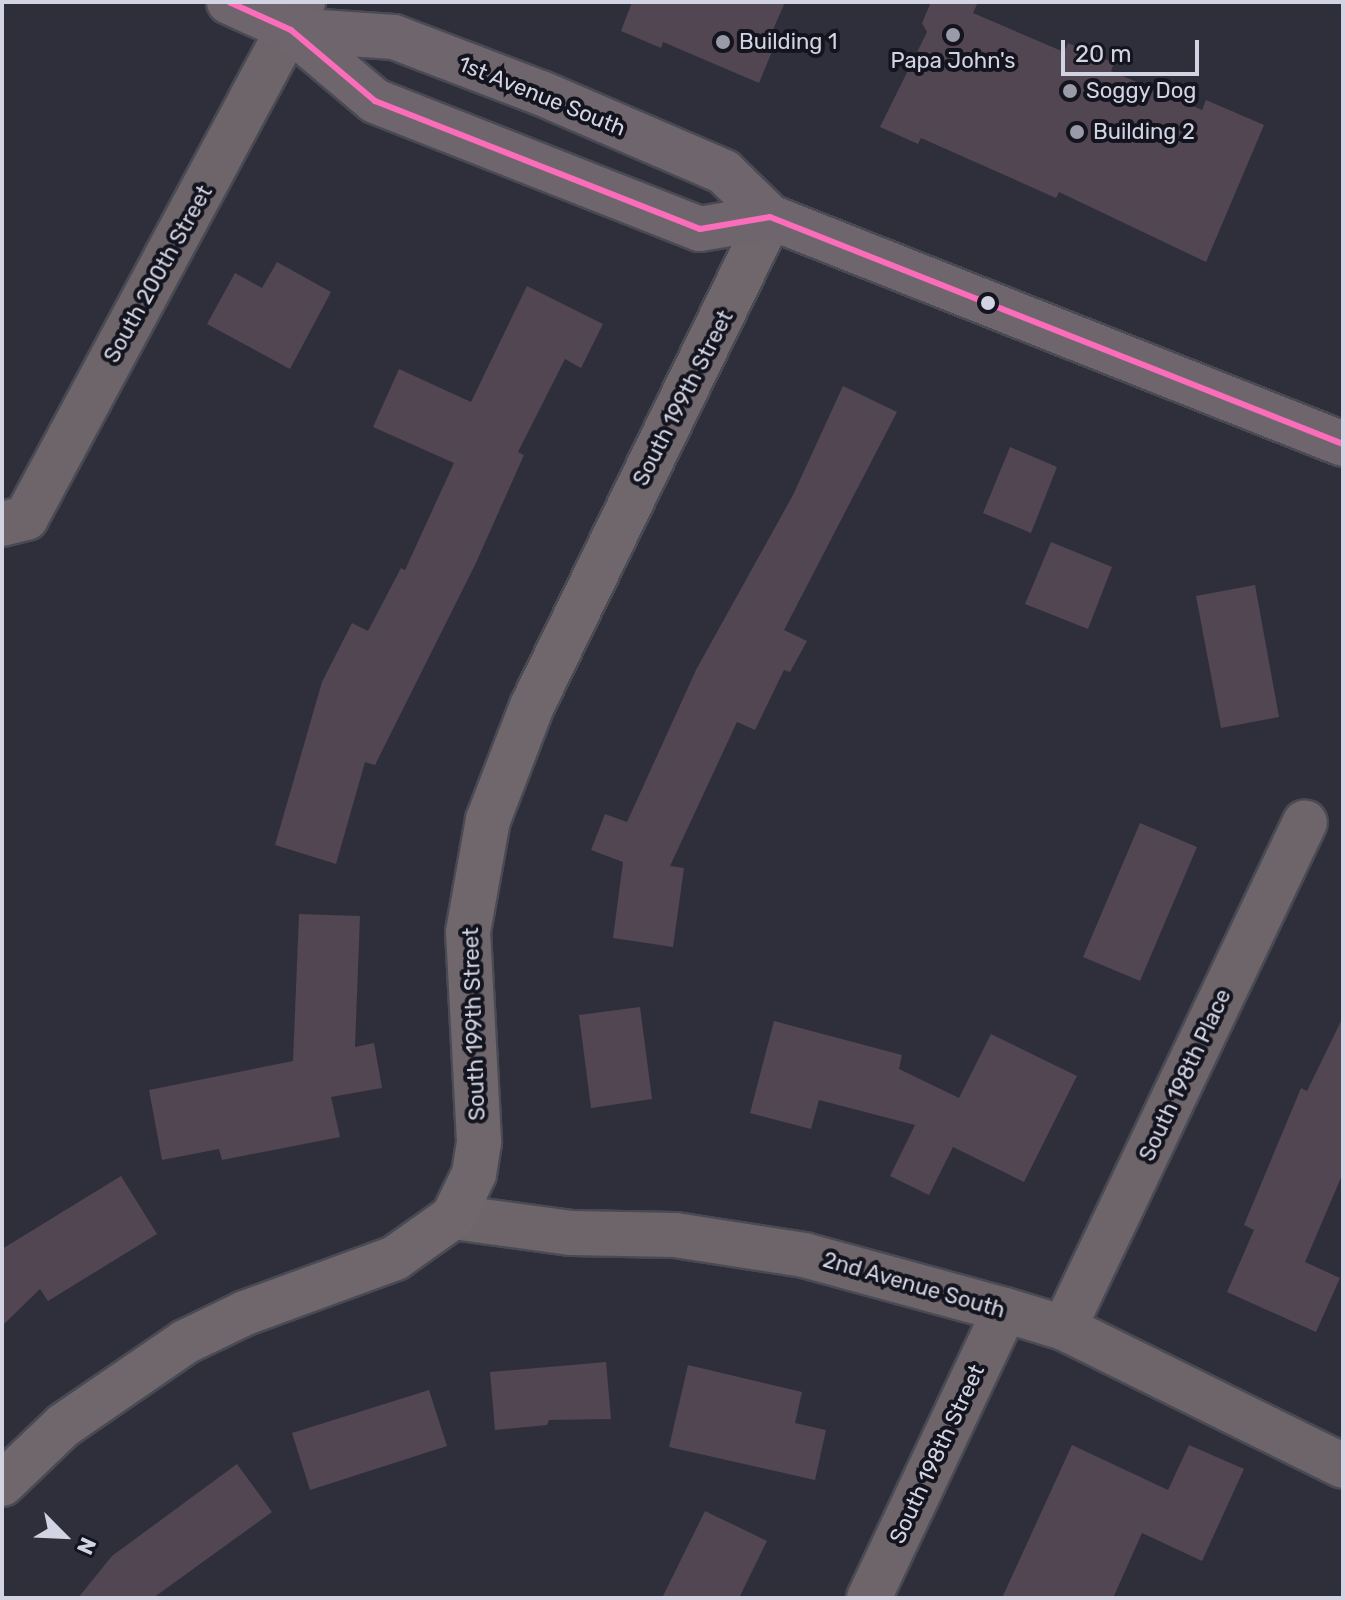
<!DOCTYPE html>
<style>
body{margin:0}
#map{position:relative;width:1345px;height:1600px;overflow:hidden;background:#2f2f3b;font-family:Rubik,sans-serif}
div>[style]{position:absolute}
.building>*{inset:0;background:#514652}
.roads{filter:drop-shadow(2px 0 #4a4a55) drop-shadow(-2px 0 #4a4a55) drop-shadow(0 2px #4a4a55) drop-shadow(0 -2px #4a4a55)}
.street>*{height:44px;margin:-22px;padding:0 22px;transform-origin:22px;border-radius:22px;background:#6d6569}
.secondary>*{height:44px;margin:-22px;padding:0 22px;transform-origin:22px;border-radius:22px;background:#70676d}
.primary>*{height:44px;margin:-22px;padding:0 22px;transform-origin:22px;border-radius:22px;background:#6f666d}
.bus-1>*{height:6px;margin:-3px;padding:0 3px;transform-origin:3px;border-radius:3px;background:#fb6dba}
.dots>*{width:22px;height:22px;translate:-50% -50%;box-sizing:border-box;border:4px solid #13141e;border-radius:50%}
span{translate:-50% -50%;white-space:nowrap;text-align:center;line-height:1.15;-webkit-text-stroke:8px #13141e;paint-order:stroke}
.poi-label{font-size:22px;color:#d3d4e3}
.left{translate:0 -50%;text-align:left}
.street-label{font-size:22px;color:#d3d4e3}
.frame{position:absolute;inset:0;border:4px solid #d3d4e3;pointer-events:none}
.north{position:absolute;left:24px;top:1496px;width:80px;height:80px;-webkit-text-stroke:6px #13141e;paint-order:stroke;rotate:114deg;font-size:22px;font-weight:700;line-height:32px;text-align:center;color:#d3d4e3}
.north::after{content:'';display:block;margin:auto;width:28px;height:36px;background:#d3d4e3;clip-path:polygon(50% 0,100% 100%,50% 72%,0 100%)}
.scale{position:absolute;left:1061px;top:40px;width:138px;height:36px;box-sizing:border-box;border:4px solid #d3d4e3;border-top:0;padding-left:10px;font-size:24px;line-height:28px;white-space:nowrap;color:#d3d4e3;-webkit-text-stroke:6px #13141e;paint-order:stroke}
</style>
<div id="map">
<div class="building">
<div style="clip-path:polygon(632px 2px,785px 2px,766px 46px,773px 49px,759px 83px,663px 42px,661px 48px,621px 31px)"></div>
<div style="clip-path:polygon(931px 2px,978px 2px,973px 13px,1064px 52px,1068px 43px,1114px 63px,1111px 71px,1202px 110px,1206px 100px,1264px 125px,1206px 262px,1059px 192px,1056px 198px,921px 138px,918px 144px,880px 127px,927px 32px,922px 23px)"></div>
<div style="clip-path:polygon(277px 262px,331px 292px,290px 369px,207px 324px,235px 273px,262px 288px)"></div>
<div style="clip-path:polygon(527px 286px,603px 324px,581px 368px,565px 359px,518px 452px,524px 455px,475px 565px,375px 765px,365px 762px,336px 864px,275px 845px,322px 682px,352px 623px,368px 631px,401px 568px,405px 570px,454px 463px,373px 427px,399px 369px,471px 402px)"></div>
<div style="clip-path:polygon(843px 386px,897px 412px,784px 630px,807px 641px,790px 672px,784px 670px,755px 730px,737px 722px,670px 866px,684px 868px,673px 947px,613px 938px,623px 862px,591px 850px,605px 814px,627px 822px,696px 670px,793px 495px)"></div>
<div style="clip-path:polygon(1010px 447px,1057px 467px,1031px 533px,983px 513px)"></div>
<div style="clip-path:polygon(1051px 542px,1112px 567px,1088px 629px,1025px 604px)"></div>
<div style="clip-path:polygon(1255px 585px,1279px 717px,1221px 728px,1196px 596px)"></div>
<div style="clip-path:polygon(1140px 823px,1197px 847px,1140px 981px,1083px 957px)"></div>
<div style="clip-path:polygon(299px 914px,360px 916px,355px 1047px,374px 1043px,382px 1088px,331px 1097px,340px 1137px,222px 1160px,219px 1149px,162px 1160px,149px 1090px,293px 1061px)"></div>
<div style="clip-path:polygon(640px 1007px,652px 1099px,591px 1108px,579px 1015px)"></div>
<div style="clip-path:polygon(1343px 1017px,1343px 1173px,1305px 1262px,1340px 1278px,1316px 1332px,1227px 1292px,1254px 1230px,1244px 1225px,1301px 1088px,1307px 1091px)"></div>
<div style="clip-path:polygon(774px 1021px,902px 1055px,899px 1069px,959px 1098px,991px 1034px,1077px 1076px,1024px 1182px,953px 1147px,929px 1195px,890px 1176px,915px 1125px,819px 1100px,811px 1129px,750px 1113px)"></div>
<div style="clip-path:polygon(121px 1176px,157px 1234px,48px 1301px,40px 1289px,2px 1326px,2px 1249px)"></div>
<div style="clip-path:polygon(606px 1362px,611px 1419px,549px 1420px,547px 1425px,495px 1430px,490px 1372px)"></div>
<div style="clip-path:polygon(688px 1365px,802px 1392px,795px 1423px,826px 1430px,815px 1480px,669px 1447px)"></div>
<div style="clip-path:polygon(429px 1390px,447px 1446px,310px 1490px,292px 1433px)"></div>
<div style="clip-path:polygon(1072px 1445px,1168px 1490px,1189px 1445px,1244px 1469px,1202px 1561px,1142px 1533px,1113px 1598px,1002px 1598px)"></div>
<div style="clip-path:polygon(237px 1464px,272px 1512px,153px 1598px,78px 1598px,112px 1556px)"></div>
<div style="clip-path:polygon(705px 1511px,767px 1541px,739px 1598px,662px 1598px)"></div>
</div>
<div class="roads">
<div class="street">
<div style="left:2px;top:524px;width:25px;rotate:-14deg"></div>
<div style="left:26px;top:518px;width:586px;rotate:-61.77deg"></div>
<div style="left:453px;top:1217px;width:120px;rotate:7.7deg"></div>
<div style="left:572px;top:1233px;width:103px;rotate:1.1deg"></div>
<div style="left:675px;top:1235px;width:131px;rotate:8.8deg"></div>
<div style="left:804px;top:1255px;width:208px;rotate:15.3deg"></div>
<div style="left:1005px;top:1310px;width:62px;rotate:17deg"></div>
<div style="left:1064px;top:1328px;width:311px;rotate:26.3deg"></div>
<div style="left:1064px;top:1328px;width:560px;rotate:-64.53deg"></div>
<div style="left:869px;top:1598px;width:318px;rotate:-64.7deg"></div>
</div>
<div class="secondary">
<div style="left:2px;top:1484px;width:86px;rotate:-43.6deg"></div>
<div style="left:64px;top:1425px;width:147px;rotate:-34.4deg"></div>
<div style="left:185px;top:1342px;width:67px;rotate:-25.8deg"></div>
<div style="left:245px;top:1313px;width:160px;rotate:-20.1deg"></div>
<div style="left:395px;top:1258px;width:71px;rotate:-35.3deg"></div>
<div style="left:453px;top:1217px;width:48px;rotate:-64deg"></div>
<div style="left:474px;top:1174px;width:33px;rotate:-81deg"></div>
<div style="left:479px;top:1141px;width:209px;rotate:-93deg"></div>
<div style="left:468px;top:932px;width:114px;rotate:-79.9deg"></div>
<div style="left:488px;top:820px;width:122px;rotate:-68.9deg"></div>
<div style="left:532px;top:706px;width:544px;rotate:-64.05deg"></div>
</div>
<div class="primary">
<div style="left:229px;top:2px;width:68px;rotate:24.3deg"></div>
<div style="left:291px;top:30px;width:110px;rotate:40.2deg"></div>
<div style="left:375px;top:101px;width:349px;rotate:21.5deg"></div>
<div style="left:700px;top:229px;width:71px;rotate:-9.7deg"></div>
<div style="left:291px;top:30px;width:103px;rotate:3.9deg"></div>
<div style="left:394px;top:37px;width:157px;rotate:20.9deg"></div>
<div style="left:541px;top:93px;width:199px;rotate:23.3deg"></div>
<div style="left:724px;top:172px;width:64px;rotate:44.4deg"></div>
<div style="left:770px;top:217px;width:616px;rotate:21.61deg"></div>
</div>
</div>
<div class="bus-1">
<div style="left:229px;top:2px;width:68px;rotate:24.3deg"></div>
<div style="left:291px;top:30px;width:110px;rotate:40.2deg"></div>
<div style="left:375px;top:101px;width:349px;rotate:21.5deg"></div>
<div style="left:700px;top:229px;width:71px;rotate:-9.7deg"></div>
<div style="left:770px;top:217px;width:616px;rotate:21.61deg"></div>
</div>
<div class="dots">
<div style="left:953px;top:35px;background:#9a9aa8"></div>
<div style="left:723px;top:42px;background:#9a9aa8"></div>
<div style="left:1070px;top:91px;background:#9a9aa8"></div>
<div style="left:1077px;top:132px;background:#9a9aa8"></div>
<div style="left:988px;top:303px;background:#d3d4e3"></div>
</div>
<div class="poi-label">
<span class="left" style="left:739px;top:42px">Building 1</span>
<span style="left:953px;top:61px">Papa John's</span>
<span class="left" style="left:1086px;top:91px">Soggy Dog</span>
<span class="left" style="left:1093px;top:132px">Building 2</span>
</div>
<div class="street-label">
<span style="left:542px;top:96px;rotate:22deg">1st Avenue South</span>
<span style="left:158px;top:274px;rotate:-61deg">South 200th Street</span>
<span style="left:683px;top:398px;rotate:-63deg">South 199th Street</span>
<span style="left:474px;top:1024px;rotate:-92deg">South 199th Street</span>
<span style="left:1185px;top:1075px;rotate:-65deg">South 198th Place</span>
<span style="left:914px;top:1285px;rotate:16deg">2nd Avenue South</span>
<span style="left:937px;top:1454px;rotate:-65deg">South 198th Street</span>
</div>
<div class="frame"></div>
<div class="north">N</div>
<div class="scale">20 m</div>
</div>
